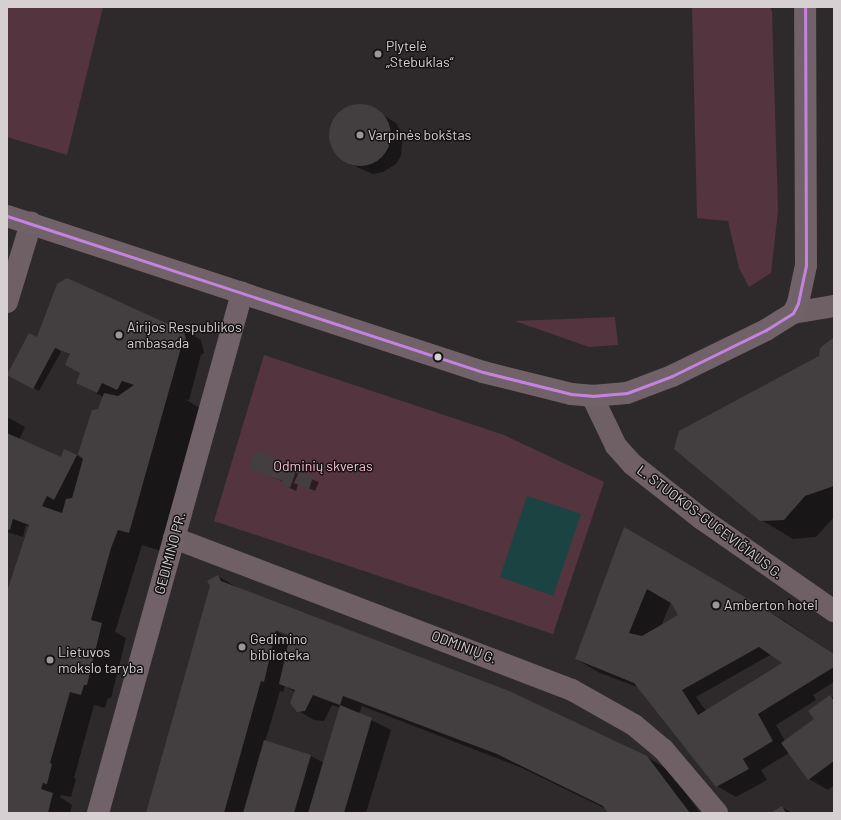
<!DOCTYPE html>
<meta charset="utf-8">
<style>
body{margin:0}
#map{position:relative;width:841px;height:820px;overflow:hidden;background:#2e2a2c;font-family:Barlow,sans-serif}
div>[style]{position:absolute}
.green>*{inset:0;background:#54343f}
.water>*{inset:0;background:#1a4341}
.shadow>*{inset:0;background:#0007}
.building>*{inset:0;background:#433f41}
.round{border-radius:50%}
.minor>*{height:22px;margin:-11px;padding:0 11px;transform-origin:11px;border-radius:11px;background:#6e6065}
.secondary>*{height:22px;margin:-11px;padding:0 11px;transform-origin:11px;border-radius:11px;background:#706268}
.bus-1>*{height:3px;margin:-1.5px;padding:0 1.5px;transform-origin:1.5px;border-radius:1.5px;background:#c483df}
.dots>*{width:11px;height:11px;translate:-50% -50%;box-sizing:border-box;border:2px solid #161213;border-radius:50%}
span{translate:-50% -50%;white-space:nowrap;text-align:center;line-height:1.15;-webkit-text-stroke:3px #161213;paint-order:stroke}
.poi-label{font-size:14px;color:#d6d0d2}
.left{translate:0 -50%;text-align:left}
.park-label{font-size:14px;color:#f6bed0}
.street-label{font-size:14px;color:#d6d0d2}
.frame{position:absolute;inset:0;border:8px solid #d6d0d2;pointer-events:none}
</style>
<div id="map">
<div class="green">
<div style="clip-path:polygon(7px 7px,103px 7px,67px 155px,7px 137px)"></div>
<div style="clip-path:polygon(692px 7px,770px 7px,772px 11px,778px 211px,771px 273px,749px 287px,739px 268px,728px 221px,697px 218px)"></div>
<div style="clip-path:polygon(615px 317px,618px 345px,589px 347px,515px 321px)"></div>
<div style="clip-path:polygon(264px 355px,504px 435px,604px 482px,553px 634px,214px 521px)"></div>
</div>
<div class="water">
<div style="clip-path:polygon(527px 496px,581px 514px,553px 596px,500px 577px)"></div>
</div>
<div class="shadow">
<div style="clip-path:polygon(361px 105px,370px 107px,396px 123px,403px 136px,401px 156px,396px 164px,383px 172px,373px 174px,345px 162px,334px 151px,331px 142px,333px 122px,347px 108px)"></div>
<div style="clip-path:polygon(evenodd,182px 329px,201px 340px,204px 353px,201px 355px,189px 400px,185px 399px,201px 409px,161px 551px,142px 545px,115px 632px,126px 638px,111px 698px,108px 698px,105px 708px,94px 705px,74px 778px,76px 779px,71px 797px,61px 795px,60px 797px,72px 805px,70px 813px,7px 813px,7px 592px,29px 527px,26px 525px,23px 537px,7px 532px,7px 417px,25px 427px,19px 440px,61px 458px,76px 455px,85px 460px,103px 397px,78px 383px,81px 373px,71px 355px,58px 348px,61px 352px,39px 391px,8px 374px,37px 339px,182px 329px,183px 333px,185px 333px,188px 347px,186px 347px,183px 333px)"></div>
<div style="clip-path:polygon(834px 338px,834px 517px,816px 537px,793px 539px,761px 520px,821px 349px)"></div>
<div style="clip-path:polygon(289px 465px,295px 468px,294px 472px,319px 482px,315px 491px,298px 484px,296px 491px,283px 485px,284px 482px,250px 468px)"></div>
<div style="clip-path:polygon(evenodd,625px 529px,785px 621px,834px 654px,834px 682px,813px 695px,816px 700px,776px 725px,785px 741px,815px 719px,830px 696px,834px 698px,834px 785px,828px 790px,809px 779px,789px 753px,761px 770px,767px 780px,736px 797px,717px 786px,640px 688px,600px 673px,576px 659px,625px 529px,671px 602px,680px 615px,661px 626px,671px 602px,625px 529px,772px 654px,783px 663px,706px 711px,696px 697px,772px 654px)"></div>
<div style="clip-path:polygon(evenodd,218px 576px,238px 588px,647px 757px,670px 771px,700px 813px,609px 813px,606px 809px,522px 768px,362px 706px,359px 714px,391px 730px,366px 813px,148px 813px,218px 576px,272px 626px,290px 637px,290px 639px,271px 628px,272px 626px,218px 576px,285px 686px,295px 692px,291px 703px,295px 709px,314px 720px,324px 721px,332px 705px,340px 708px,324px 763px,311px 756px,265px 742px,280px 691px,283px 692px,285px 686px)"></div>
<div style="clip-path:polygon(782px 807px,792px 813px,772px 813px)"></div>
</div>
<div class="building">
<div class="round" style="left:329px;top:104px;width:62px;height:62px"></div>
<div style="clip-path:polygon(67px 278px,179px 329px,183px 328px,186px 342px,182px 344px,129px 533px,118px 530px,111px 548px,91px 620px,102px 623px,87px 685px,84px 685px,81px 695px,70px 692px,50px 763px,52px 764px,47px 784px,43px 783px,41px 789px,53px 793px,48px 813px,7px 813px,7px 591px,29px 525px,13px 519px,10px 530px,7px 529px,7px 433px,61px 457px,64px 449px,77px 455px,54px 500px,47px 496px,42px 506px,62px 513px,66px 499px,72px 498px,83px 459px,78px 454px,92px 410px,98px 409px,104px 393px,118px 396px,134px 385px,122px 381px,117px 390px,102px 383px,97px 393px,76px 383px,80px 373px,65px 365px,70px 354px,55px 348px,33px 389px,7px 375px,29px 333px,37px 337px,57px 284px)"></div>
<div style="clip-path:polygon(834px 337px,834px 486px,805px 496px,784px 520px,760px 521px,674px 449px,679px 431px,819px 356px,820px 348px)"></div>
<div style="clip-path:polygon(255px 451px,290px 464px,288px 468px,296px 471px,290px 488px,282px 485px,283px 481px,248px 469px)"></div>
<div style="clip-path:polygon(299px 472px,313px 477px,309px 489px,294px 483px)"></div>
<div style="clip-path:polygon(evenodd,624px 527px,762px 607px,834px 654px,834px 667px,758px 714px,773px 741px,743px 759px,749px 769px,716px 787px,634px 683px,575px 659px,624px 527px,647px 589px,671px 603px,678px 615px,642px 636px,629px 633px,647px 589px,624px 527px,759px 647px,782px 663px,698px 715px,682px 690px,759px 647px)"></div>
<div style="clip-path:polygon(218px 575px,221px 581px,509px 691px,647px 756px,690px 813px,608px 813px,603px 806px,497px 754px,343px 696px,340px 705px,313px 695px,305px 711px,297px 712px,290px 703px,295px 690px,279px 684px,290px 636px,276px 630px,264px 682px,261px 681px,224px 813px,146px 813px,210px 586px,207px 581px)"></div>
<div style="clip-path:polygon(830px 695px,834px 701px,834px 761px,808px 780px,781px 743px,814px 719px,808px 711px)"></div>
<div style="clip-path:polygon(340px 705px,372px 718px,344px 813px,308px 813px)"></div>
<div style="clip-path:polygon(264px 740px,311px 755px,294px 813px,243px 813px)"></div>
<div style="clip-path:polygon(782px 806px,786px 813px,771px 813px)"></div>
</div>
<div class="minor">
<div style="left:7px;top:302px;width:83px;rotate:-73.1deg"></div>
<div style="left:793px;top:313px;width:42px;rotate:-9.7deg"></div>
<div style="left:592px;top:396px;width:55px;rotate:64.4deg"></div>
<div style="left:616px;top:446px;width:24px;rotate:48deg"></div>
<div style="left:632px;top:464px;width:89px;rotate:38.2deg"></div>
<div style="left:702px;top:519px;width:161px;rotate:34.9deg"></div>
<div style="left:174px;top:538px;width:426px;rotate:20.9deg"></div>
<div style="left:572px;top:690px;width:71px;rotate:29.4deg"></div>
<div style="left:634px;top:725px;width:38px;rotate:40deg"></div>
<div style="left:663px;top:749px;width:84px;rotate:49.8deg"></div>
</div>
<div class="secondary">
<div style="left:7px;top:216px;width:501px;rotate:18.15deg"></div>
<div style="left:483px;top:372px;width:91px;rotate:14deg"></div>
<div style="left:571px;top:394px;width:21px;rotate:5deg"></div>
<div style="left:592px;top:396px;width:35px;rotate:-5deg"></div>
<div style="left:627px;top:393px;width:48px;rotate:-20.7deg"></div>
<div style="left:672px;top:376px;width:105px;rotate:-26.1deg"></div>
<div style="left:766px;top:330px;width:32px;rotate:-32deg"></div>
<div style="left:793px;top:313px;width:11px;rotate:-63deg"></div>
<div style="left:798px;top:303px;width:39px;rotate:-78deg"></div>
<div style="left:806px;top:265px;width:258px;rotate:-90.2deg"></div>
<div style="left:98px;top:813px;width:540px;rotate:-74.52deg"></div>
</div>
<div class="bus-1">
<div style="left:7px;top:216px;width:501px;rotate:18.15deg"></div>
<div style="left:483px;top:372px;width:91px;rotate:14deg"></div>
<div style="left:571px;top:394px;width:21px;rotate:5deg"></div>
<div style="left:592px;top:396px;width:35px;rotate:-5deg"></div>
<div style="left:627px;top:393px;width:48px;rotate:-20.7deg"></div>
<div style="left:672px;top:376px;width:105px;rotate:-26.1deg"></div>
<div style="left:766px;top:330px;width:32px;rotate:-32deg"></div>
<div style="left:793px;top:313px;width:11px;rotate:-63deg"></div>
<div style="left:798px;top:303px;width:39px;rotate:-78deg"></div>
<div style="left:806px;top:265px;width:258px;rotate:-90.2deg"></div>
</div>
<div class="dots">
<div style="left:378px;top:54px;background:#9b9698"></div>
<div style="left:360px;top:135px;background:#9b9698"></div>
<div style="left:119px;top:335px;background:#9b9698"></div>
<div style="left:438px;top:357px;background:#d6d0d2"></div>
<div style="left:716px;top:605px;background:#9b9698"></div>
<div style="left:242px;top:647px;background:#9b9698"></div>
<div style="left:50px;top:660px;background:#9b9698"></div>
</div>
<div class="poi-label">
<span class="left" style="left:386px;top:54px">Plytelė<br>„Stebuklas“</span>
<span class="left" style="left:368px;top:135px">Varpinės bokštas</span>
<span class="left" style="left:127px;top:335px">Airijos Respublikos<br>ambasada</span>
<span class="left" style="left:724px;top:605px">Amberton hotel</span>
<span class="left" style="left:250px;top:647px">Gedimino<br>biblioteka</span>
<span class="left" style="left:58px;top:660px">Lietuvos<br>mokslo taryba</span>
</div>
<div class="park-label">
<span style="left:323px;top:466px">Odminių skveras</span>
</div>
<div class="street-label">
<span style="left:710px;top:522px;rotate:37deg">L. STUOKOS-GUCEVIČIAUS G.</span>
<span style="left:170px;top:553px;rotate:-75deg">GEDIMINO PR.</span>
<span style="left:464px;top:647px;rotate:21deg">ODMINIŲ G.</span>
</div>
<div class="frame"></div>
</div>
